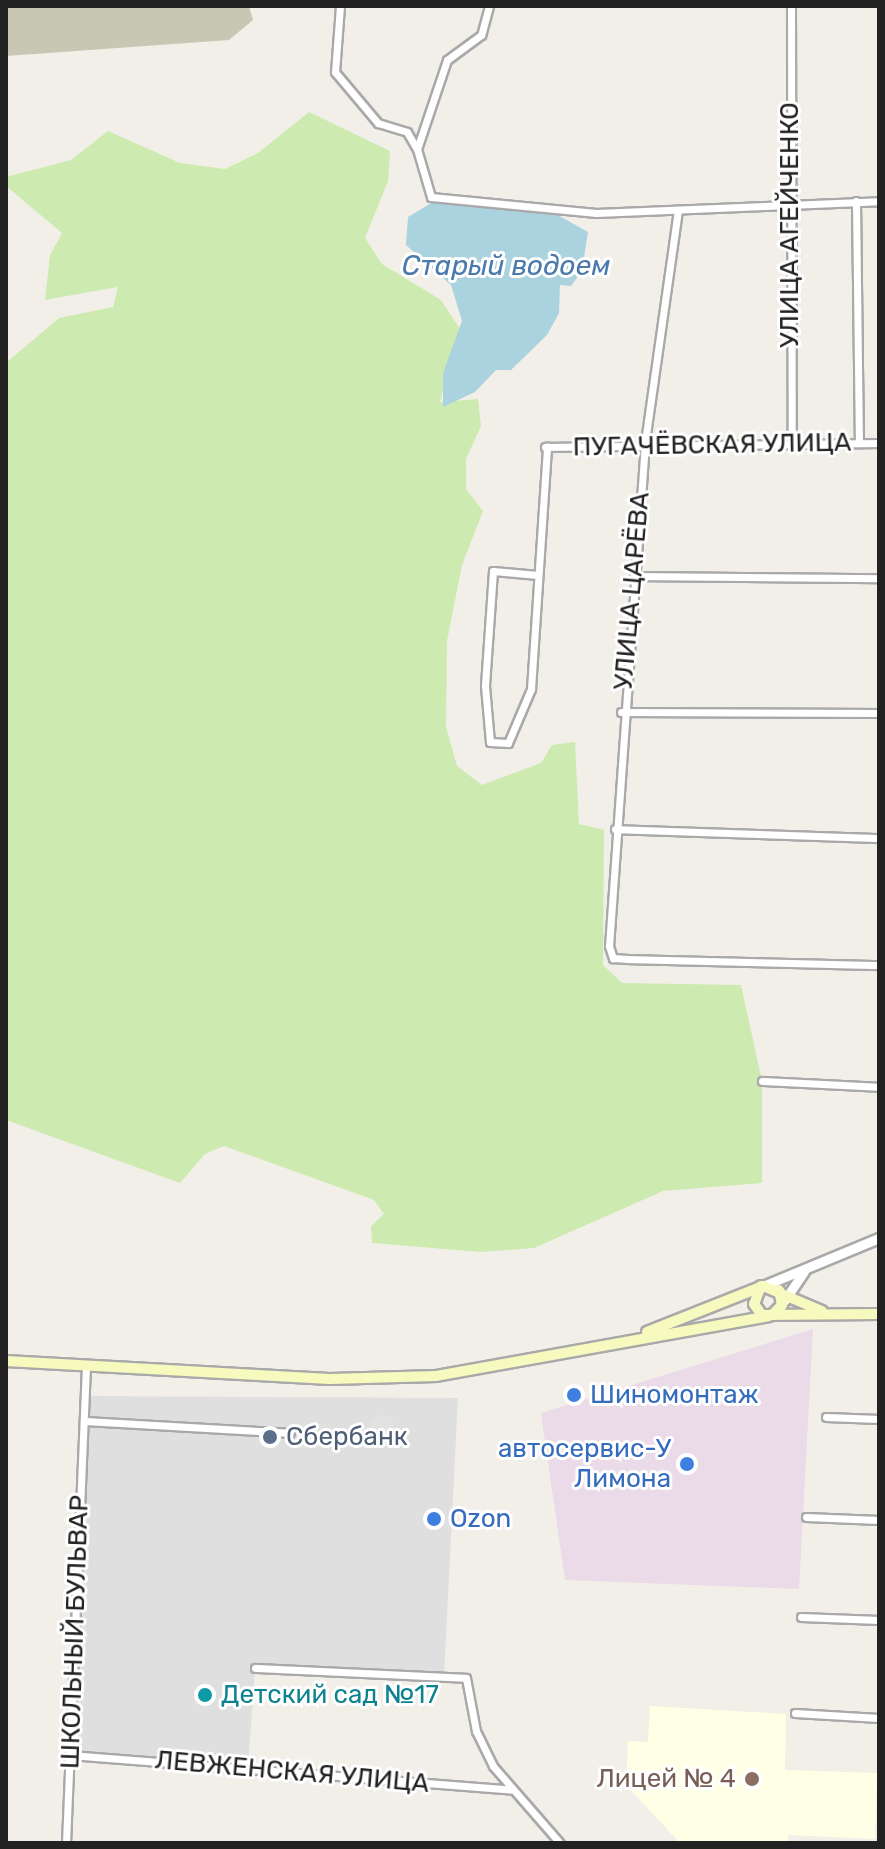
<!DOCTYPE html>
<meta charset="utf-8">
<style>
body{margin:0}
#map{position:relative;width:885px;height:1849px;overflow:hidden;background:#f2efe9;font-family:Rubik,sans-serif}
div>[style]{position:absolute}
.residential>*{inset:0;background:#e0dfdf}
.industrial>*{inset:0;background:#ebdbe8}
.education>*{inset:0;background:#ffffe5}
.construction>*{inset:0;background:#c7c7b4}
.grass>*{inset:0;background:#cdebb0}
.parking>*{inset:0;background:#e2e2e2}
.round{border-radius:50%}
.water>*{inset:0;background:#aad3df}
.roads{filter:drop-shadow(2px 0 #a9a9a9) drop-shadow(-2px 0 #a9a9a9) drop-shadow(0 2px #a9a9a9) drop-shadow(0 -2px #a9a9a9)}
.minor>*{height:7px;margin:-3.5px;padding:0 3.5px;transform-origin:3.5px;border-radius:3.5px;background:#fff}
.tertiary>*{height:9px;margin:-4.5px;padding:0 4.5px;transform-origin:4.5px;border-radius:4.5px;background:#fff}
.secondary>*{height:10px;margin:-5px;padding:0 5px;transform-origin:5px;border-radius:5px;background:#f7fabf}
.dots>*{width:22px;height:22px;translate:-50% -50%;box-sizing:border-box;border:4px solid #fff;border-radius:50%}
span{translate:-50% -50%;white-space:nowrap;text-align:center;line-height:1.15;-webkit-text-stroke:6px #fff;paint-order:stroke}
.street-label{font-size:26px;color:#222}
.shop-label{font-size:26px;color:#366cbe}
.left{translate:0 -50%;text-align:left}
.right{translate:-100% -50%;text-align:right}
.service-label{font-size:26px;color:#4e5e75}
.culture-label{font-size:26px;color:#0d838f}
.education-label{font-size:26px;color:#785e54}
.water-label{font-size:28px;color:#4a7aab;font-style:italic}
.frame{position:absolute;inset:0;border:8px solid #222;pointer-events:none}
</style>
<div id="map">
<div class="residential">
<div style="clip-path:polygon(85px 1396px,458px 1398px,444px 1677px,255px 1668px,248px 1768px,70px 1755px)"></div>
</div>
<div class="industrial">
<div style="clip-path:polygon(813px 1329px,799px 1589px,565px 1580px,541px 1413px)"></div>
</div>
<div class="education">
<div style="clip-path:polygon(650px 1706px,786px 1714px,785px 1770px,877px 1773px,875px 1839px,788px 1835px,788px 1843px,680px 1843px,626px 1785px,628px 1741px,648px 1742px)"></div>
</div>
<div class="construction">
<div style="clip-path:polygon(6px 6px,249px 6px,253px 20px,229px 40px,6px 56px)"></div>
</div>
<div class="grass">
<div style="clip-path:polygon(309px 112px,390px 151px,388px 181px,365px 238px,382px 264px,441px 300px,460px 329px,440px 402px,478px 399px,481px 426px,466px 459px,466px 489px,483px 511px,462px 565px,447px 641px,446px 727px,457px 766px,482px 785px,541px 763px,552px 745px,575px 742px,579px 824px,604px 830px,603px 965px,622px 983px,741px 985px,762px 1081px,762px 1183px,663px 1191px,534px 1248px,480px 1252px,372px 1243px,371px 1226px,384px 1214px,374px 1200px,224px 1146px,205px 1154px,180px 1183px,6px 1120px,6px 363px,59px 318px,113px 307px,118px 287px,45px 300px,50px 255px,62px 233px,6px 186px,6px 177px,71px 160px,108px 131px,180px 163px,225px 169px,258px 153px)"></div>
</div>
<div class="parking">
<div class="round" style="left:370px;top:1415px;width:24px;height:24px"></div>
</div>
<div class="water">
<div style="clip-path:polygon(433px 202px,554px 213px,588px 232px,582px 271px,571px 286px,560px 285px,559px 313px,547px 335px,511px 370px,496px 370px,475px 392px,443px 407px,443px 373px,462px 321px,451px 285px,406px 245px,408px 217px)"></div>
</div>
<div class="roads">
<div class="minor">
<div style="left:340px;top:6px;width:66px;rotate:94.3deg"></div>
<div style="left:335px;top:72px;width:67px;rotate:49.9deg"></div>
<div style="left:378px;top:123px;width:30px;rotate:17deg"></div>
<div style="left:407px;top:132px;width:20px;rotate:60deg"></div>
<div style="left:489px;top:6px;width:30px;rotate:105deg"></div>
<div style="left:481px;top:35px;width:42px;rotate:143.7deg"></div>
<div style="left:447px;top:60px;width:94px;rotate:108.6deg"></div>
<div style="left:417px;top:149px;width:50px;rotate:73.7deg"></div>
<div style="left:431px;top:197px;width:166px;rotate:5.5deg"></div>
<div style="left:596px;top:213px;width:283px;rotate:-2.4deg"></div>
<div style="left:791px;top:6px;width:438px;rotate:89.9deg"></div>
<div style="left:856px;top:201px;width:242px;rotate:89.3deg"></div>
<div style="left:678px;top:210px;width:235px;rotate:98.1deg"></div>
<div style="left:645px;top:443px;width:504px;rotate:94.09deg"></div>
<div style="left:609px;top:946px;width:13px;rotate:72deg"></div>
<div style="left:613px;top:958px;width:15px;rotate:4deg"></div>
<div style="left:628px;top:959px;width:251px;rotate:1.4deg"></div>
<div style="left:545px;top:447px;width:334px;rotate:-0.7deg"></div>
<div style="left:538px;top:575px;width:45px;rotate:-174.9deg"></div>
<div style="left:493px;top:571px;width:115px;rotate:94deg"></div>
<div style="left:485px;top:686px;width:56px;rotate:84.9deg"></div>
<div style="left:490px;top:742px;width:18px;rotate:3deg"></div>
<div style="left:508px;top:743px;width:59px;rotate:-66.9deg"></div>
<div style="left:531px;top:689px;width:243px;rotate:-86.2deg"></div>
<div style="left:634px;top:576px;width:245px;rotate:0.5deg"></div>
<div style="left:621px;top:712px;width:258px;rotate:0.2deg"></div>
<div style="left:615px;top:829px;width:264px;rotate:2deg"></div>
<div style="left:762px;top:1081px;width:117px;rotate:2.9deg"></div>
<div style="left:826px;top:1417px;width:53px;rotate:2.2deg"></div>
<div style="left:84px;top:1421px;width:206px;rotate:3.3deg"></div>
<div style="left:806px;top:1517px;width:73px;rotate:2.4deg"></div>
<div style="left:801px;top:1617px;width:78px;rotate:2.2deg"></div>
<div style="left:255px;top:1668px;width:211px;rotate:2.7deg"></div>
<div style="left:466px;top:1678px;width:54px;rotate:79.3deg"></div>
<div style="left:476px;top:1731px;width:39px;rotate:64deg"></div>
<div style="left:493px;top:1766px;width:102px;rotate:49deg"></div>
<div style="left:795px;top:1713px;width:84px;rotate:3.4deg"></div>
<div style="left:70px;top:1755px;width:444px;rotate:4.5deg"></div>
<div style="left:66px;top:1843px;width:477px;rotate:-87.6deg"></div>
</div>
<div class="tertiary">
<div style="left:763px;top:1286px;width:126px;rotate:-22.5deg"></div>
<div style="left:784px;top:1301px;width:36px;rotate:-56deg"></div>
</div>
<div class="secondary">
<div style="left:761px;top:1286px;width:19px;rotate:111deg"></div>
<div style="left:754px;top:1304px;width:14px;rotate:54deg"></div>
<div style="left:762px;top:1315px;width:117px;rotate:-0.5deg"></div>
<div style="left:772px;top:1315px;width:14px;rotate:-45deg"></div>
<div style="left:782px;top:1305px;width:15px;rotate:-101deg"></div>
<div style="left:647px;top:1332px;width:125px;rotate:-21.6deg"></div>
<div style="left:763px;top:1286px;width:64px;rotate:23deg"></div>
<div style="left:6px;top:1361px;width:324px;rotate:3.2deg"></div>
<div style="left:330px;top:1379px;width:106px;rotate:-1.6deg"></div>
<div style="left:436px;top:1376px;width:338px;rotate:-10.2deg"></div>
</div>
</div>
<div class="dots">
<div style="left:574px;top:1395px;background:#3f7fe0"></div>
<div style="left:270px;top:1437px;background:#5c6f8a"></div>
<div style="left:687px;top:1464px;background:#3f7fe0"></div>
<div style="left:434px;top:1519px;background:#3f7fe0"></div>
<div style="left:205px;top:1695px;background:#0f9aa8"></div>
<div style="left:752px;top:1779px;background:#8d6e63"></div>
</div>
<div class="street-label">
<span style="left:790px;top:225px;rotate:-90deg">УЛИЦА АГЕЙЧЕНКО</span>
<span style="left:712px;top:445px;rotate:-1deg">ПУГАЧЁВСКАЯ УЛИЦА</span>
<span style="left:632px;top:591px;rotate:-85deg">УЛИЦА ЦАРЁВА</span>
<span style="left:75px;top:1632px;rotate:-88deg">ШКОЛЬНЫЙ БУЛЬВАР</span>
<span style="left:292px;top:1772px;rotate:5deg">ЛЕВЖЕНСКАЯ УЛИЦА</span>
</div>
<div class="shop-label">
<span class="left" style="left:590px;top:1395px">Шиномонтаж</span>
<span class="right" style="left:671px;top:1464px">автосервис-У<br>Лимона</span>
<span class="left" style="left:450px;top:1519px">Ozon</span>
</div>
<div class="service-label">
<span class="left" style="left:286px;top:1437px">Сбербанк</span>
</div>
<div class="culture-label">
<span class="left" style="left:221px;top:1695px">Детский сад №17</span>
</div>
<div class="education-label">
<span class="right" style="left:736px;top:1779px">Лицей № 4</span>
</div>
<div class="water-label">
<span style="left:506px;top:266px">Старый водоем</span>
</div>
<div class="frame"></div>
</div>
